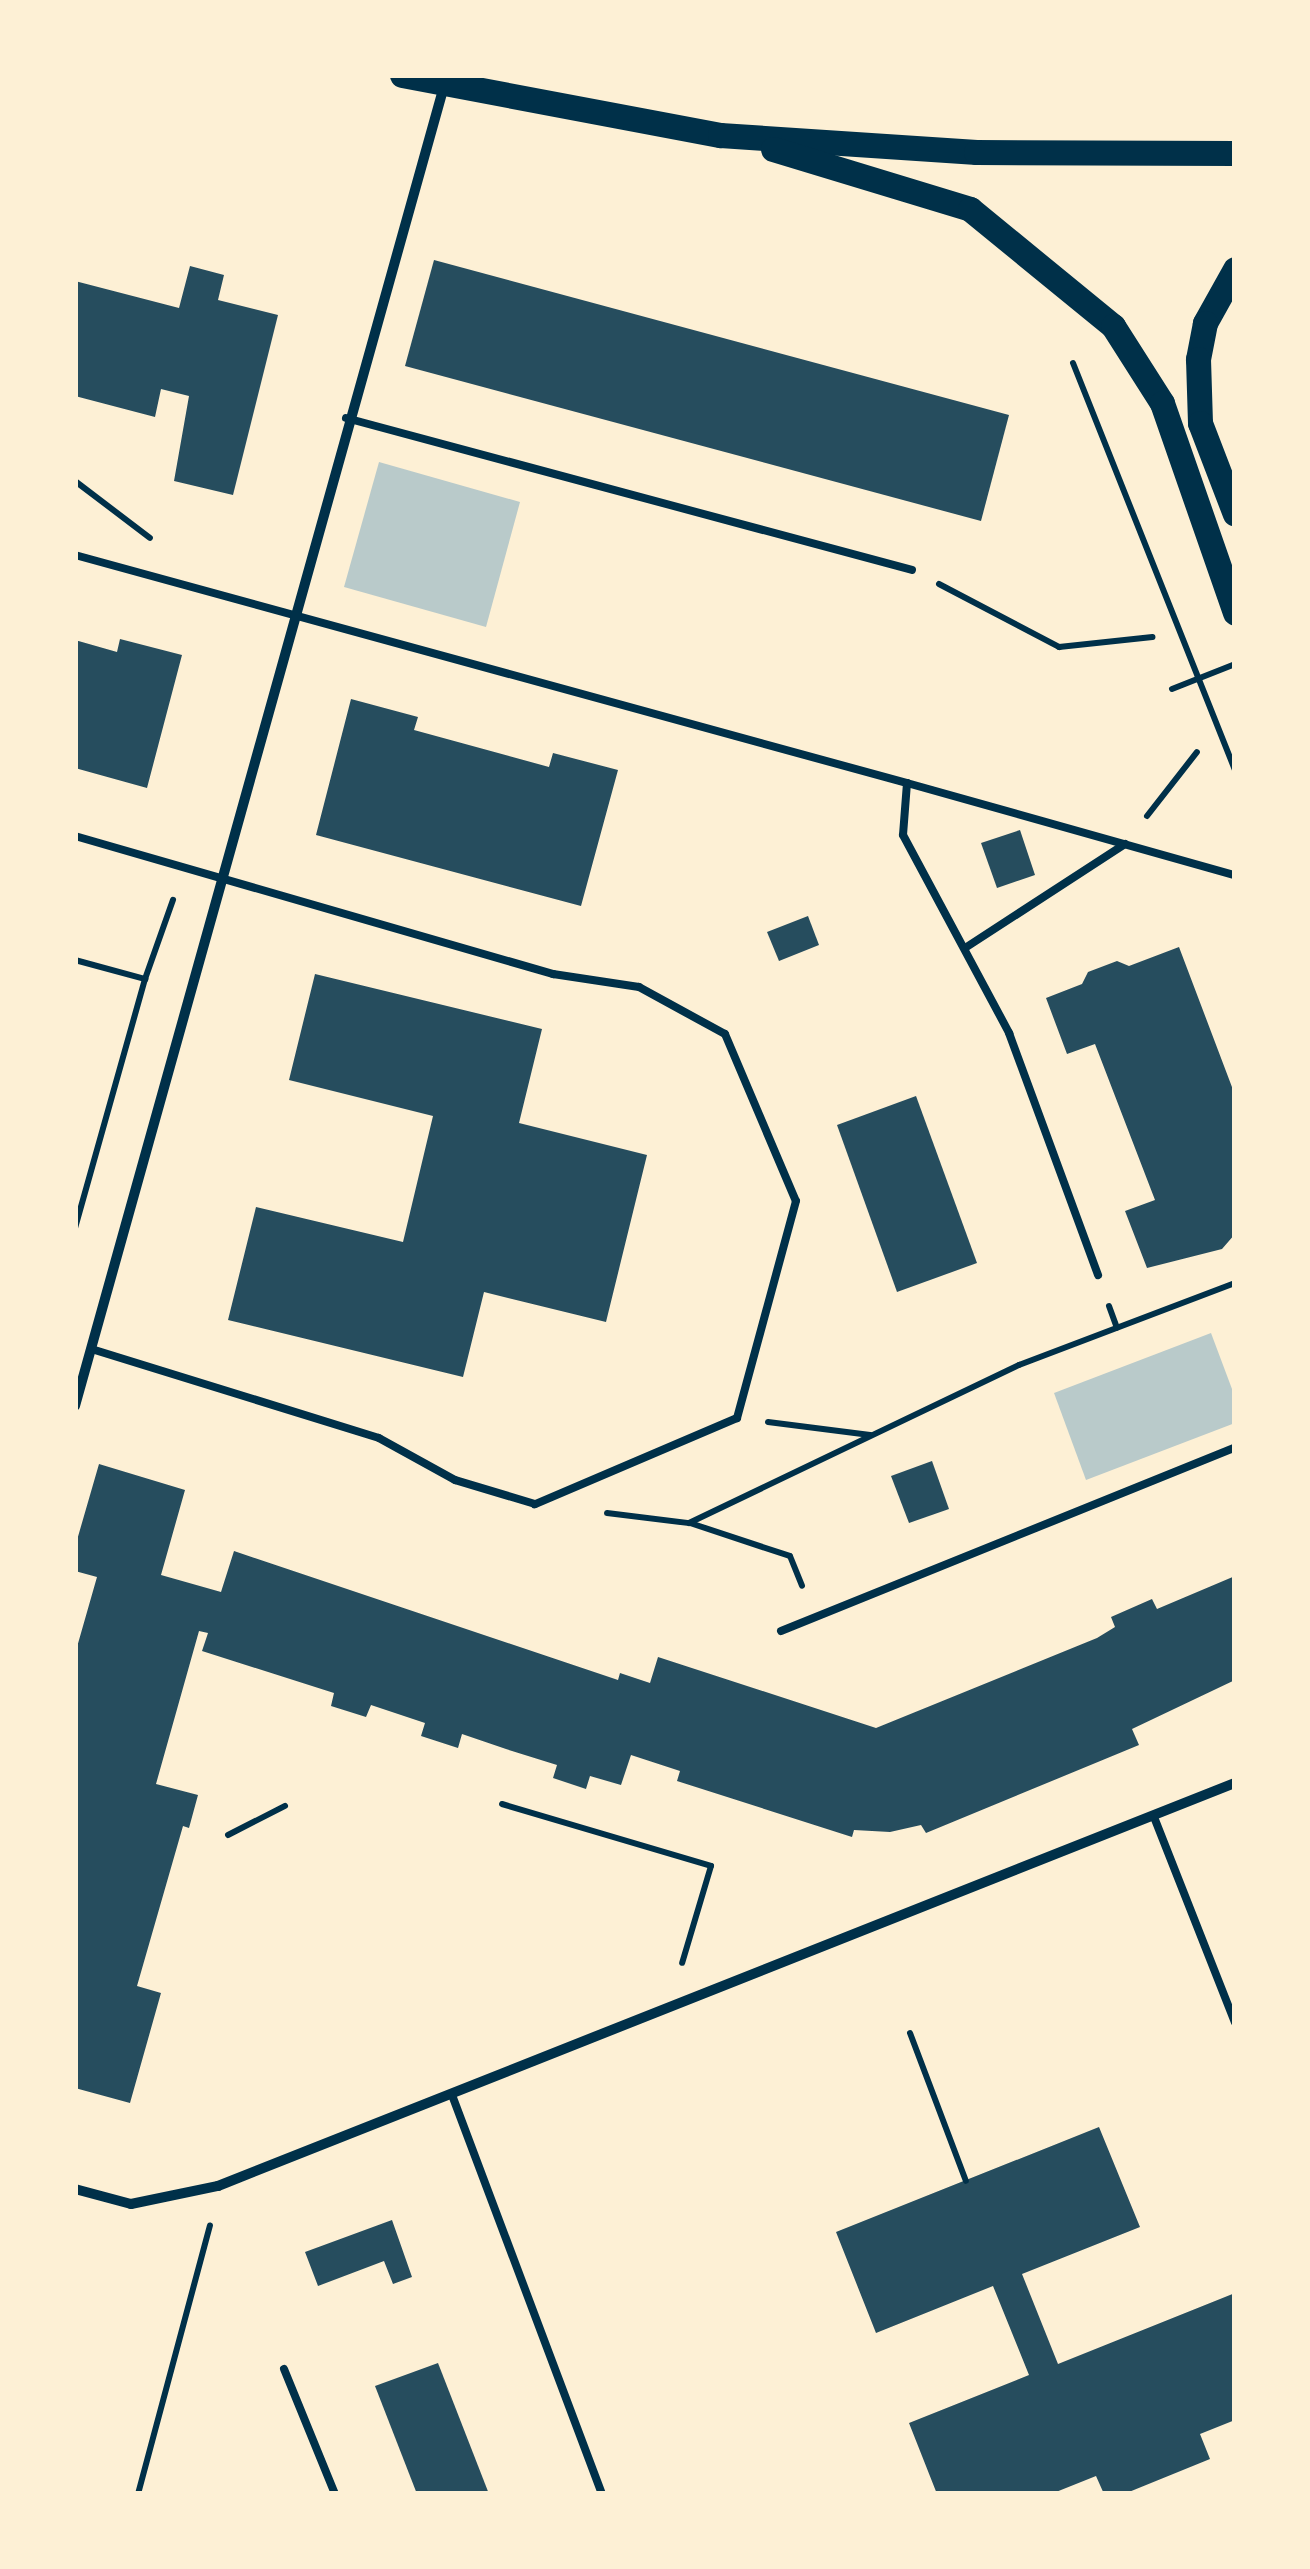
<!DOCTYPE html>
<style>
body{margin:0}
#map{position:relative;width:1310px;height:2569px;overflow:hidden;background:#fdf0d5;font-family:Bitter,serif}
div>[style]{position:absolute}
.green>*{inset:0;background:#b9caca}
.building>*{inset:0;background:#264d5e}
.path>*{height:6px;margin:-3px;padding:0 3px;transform-origin:3px;border-radius:3px;background:#003049}
.service>*{height:8px;margin:-4px;padding:0 4px;transform-origin:4px;border-radius:4px;background:#003049}
.minor>*{height:10px;margin:-5px;padding:0 5px;transform-origin:5px;border-radius:5px;background:#003049}
.primary>*{height:25px;margin:-12.5px;padding:0 12.5px;transform-origin:12.5px;border-radius:12.5px;background:#003049}
span{translate:-50% -50%;white-space:nowrap;text-align:center;line-height:1.15;-webkit-text-stroke:8px #fdf0d5;paint-order:stroke}
.frame{position:absolute;inset:0;border:78px solid #fdf0d5;pointer-events:none}
</style>
<div id="map">
<div class="green">
<div style="clip-path:polygon(379px 462px,520px 502px,486px 627px,344px 587px)"></div>
<div style="clip-path:polygon(1211px 1333px,1235px 1397px,1235px 1423px,1086px 1480px,1054px 1393px)"></div>
</div>
<div class="building">
<div style="clip-path:polygon(434px 260px,1009px 415px,981px 521px,405px 366px)"></div>
<div style="clip-path:polygon(190px 266px,224px 275px,218px 300px,278px 315px,233px 495px,174px 481px,189px 396px,161px 389px,155px 417px,75px 396px,75px 281px,179px 308px)"></div>
<div style="clip-path:polygon(120px 639px,182px 655px,147px 788px,75px 768px,75px 640px,117px 652px)"></div>
<div style="clip-path:polygon(351px 699px,418px 717px,414px 730px,549px 767px,553px 753px,618px 770px,581px 906px,316px 835px)"></div>
<div style="clip-path:polygon(1020px 830px,1035px 875px,997px 888px,981px 843px)"></div>
<div style="clip-path:polygon(808px 916px,819px 945px,779px 961px,767px 932px)"></div>
<div style="clip-path:polygon(1179px 947px,1235px 1095px,1235px 1234px,1222px 1249px,1147px 1268px,1125px 1211px,1155px 1200px,1095px 1044px,1067px 1054px,1046px 998px,1082px 984px,1088px 972px,1117px 961px,1129px 966px)"></div>
<div style="clip-path:polygon(315px 974px,542px 1029px,519px 1123px,647px 1155px,606px 1322px,484px 1292px,463px 1377px,228px 1320px,256px 1207px,403px 1242px,433px 1116px,289px 1080px)"></div>
<div style="clip-path:polygon(916px 1096px,977px 1263px,897px 1292px,837px 1125px)"></div>
<div style="clip-path:polygon(932px 1461px,949px 1509px,909px 1523px,891px 1476px)"></div>
<div style="clip-path:polygon(99px 1464px,185px 1490px,161px 1575px,221px 1592px,234px 1551px,618px 1680px,620px 1673px,650px 1683px,658px 1657px,876px 1728px,1097px 1638px,1115px 1627px,1111px 1617px,1152px 1599px,1157px 1609px,1235px 1576px,1235px 1680px,1132px 1729px,1139px 1745px,926px 1833px,921px 1825px,890px 1832px,854px 1830px,852px 1837px,677px 1781px,680px 1771px,631px 1755px,621px 1785px,590px 1776px,586px 1789px,553px 1778px,557px 1765px,506px 1749px,462px 1734px,458px 1748px,421px 1736px,425px 1723px,371px 1705px,366px 1717px,331px 1706px,334px 1693px,202px 1651px,208px 1633px,199px 1631px,156px 1784px,198px 1795px,189px 1828px,183px 1826px,137px 1986px,161px 1993px,130px 2103px,75px 2088px,75px 1654px,97px 1577px,75px 1571px,75px 1547px)"></div>
<div style="clip-path:polygon(1099px 2127px,1140px 2227px,1022px 2274px,1058px 2364px,1235px 2293px,1235px 2420px,1200px 2434px,1210px 2459px,1124px 2494px,1104px 2494px,1096px 2476px,1051px 2494px,937px 2494px,909px 2423px,1029px 2375px,993px 2286px,876px 2333px,836px 2232px)"></div>
<div style="clip-path:polygon(392px 2220px,412px 2277px,393px 2284px,384px 2261px,318px 2286px,305px 2252px)"></div>
<div style="clip-path:polygon(438px 2363px,489px 2494px,417px 2494px,375px 2386px)"></div>
</div>
<div class="path">
<div style="left:1073px;top:363px;width:439px;rotate:68.3deg"></div>
<div style="left:75px;top:481px;width:94px;rotate:37.2deg"></div>
<div style="left:939px;top:584px;width:136px;rotate:27.7deg"></div>
<div style="left:1059px;top:647px;width:94px;rotate:-6.1deg"></div>
<div style="left:1172px;top:689px;width:68px;rotate:-21.6deg"></div>
<div style="left:1147px;top:816px;width:81px;rotate:-52deg"></div>
<div style="left:75px;top:960px;width:73px;rotate:15.2deg"></div>
<div style="left:145px;top:979px;width:259px;rotate:105.7deg"></div>
<div style="left:145px;top:979px;width:84px;rotate:-70.5deg"></div>
<div style="left:1109px;top:1306px;width:23px;rotate:70deg"></div>
<div style="left:768px;top:1422px;width:103px;rotate:7.3deg"></div>
<div style="left:607px;top:1513px;width:83px;rotate:7deg"></div>
<div style="left:689px;top:1523px;width:366px;rotate:-25.6deg"></div>
<div style="left:1019px;top:1365px;width:231px;rotate:-20.8deg"></div>
<div style="left:690px;top:1523px;width:105px;rotate:18.3deg"></div>
<div style="left:790px;top:1556px;width:32px;rotate:68deg"></div>
<div style="left:502px;top:1804px;width:218px;rotate:16.5deg"></div>
<div style="left:711px;top:1866px;width:101px;rotate:106.6deg"></div>
<div style="left:228px;top:1835px;width:64px;rotate:-27deg"></div>
<div style="left:910px;top:2033px;width:158px;rotate:69.3deg"></div>
<div style="left:138px;top:2494px;width:278px;rotate:-75deg"></div>
</div>
<div class="service">
<div style="left:346px;top:418px;width:586px;rotate:15.03deg"></div>
<div style="left:75px;top:555px;width:863px;rotate:15.33deg"></div>
<div style="left:907px;top:783px;width:52px;rotate:94.4deg"></div>
<div style="left:903px;top:835px;width:225px;rotate:61.8deg"></div>
<div style="left:1009px;top:1033px;width:258px;rotate:69.8deg"></div>
<div style="left:907px;top:783px;width:341px;rotate:15.7deg"></div>
<div style="left:75px;top:836px;width:498px;rotate:16.1deg"></div>
<div style="left:553px;top:974px;width:87px;rotate:8.6deg"></div>
<div style="left:639px;top:987px;width:98px;rotate:28.7deg"></div>
<div style="left:725px;top:1034px;width:181px;rotate:67deg"></div>
<div style="left:796px;top:1201px;width:225px;rotate:105.2deg"></div>
<div style="left:737px;top:1418px;width:220px;rotate:156.9deg"></div>
<div style="left:535px;top:1504px;width:84px;rotate:-163.3deg"></div>
<div style="left:455px;top:1480px;width:87px;rotate:-151.1deg"></div>
<div style="left:379px;top:1438px;width:301px;rotate:-162.8deg"></div>
<div style="left:965px;top:948px;width:191px;rotate:-33deg"></div>
<div style="left:781px;top:1631px;width:489px;rotate:-22deg"></div>
<div style="left:1154px;top:1817px;width:221px;rotate:68.5deg"></div>
<div style="left:452px;top:2095px;width:426px;rotate:69.4deg"></div>
<div style="left:284px;top:2369px;width:135px;rotate:67.8deg"></div>
</div>
<div class="minor">
<div style="left:75px;top:1406px;width:1371px;rotate:-74.38deg"></div>
<div style="left:75px;top:2189px;width:58px;rotate:15deg"></div>
<div style="left:131px;top:2204px;width:89px;rotate:-11.7deg"></div>
<div style="left:218px;top:2186px;width:1094px;rotate:-21.62deg"></div>
</div>
<div class="primary">
<div style="left:402px;top:75px;width:324px;rotate:10.7deg"></div>
<div style="left:720px;top:135px;width:257px;rotate:3.8deg"></div>
<div style="left:976px;top:152px;width:259px;rotate:0.2deg"></div>
<div style="left:773px;top:149px;width:206px;rotate:16.9deg"></div>
<div style="left:970px;top:209px;width:185px;rotate:39.3deg"></div>
<div style="left:1113px;top:326px;width:91px;rotate:57.5deg"></div>
<div style="left:1162px;top:403px;width:222px;rotate:70.8deg"></div>
<div style="left:1235px;top:269px;width:62px;rotate:119.1deg"></div>
<div style="left:1205px;top:323px;width:37px;rotate:101deg"></div>
<div style="left:1198px;top:359px;width:64px;rotate:88.2deg"></div>
<div style="left:1200px;top:423px;width:97px;rotate:69deg"></div>
</div>
<div class="frame"></div>
</div>
